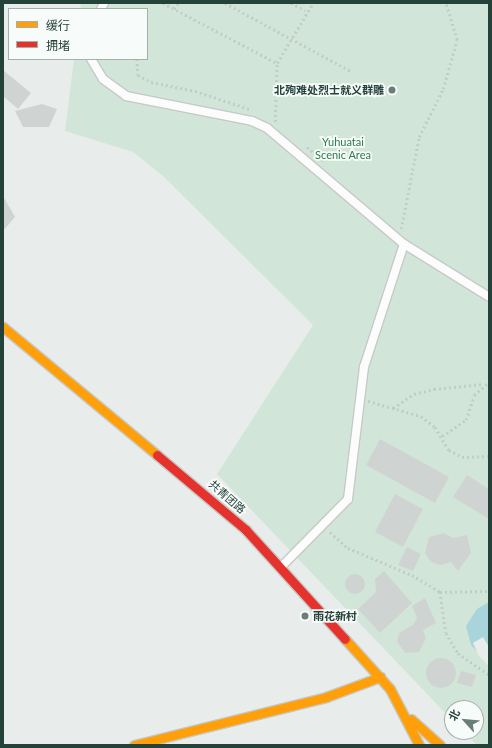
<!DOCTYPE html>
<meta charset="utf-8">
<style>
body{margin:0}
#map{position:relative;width:492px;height:748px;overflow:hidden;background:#e8edeb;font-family:Lato,"Noto Sans SC",sans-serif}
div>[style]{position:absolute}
.green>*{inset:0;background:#d1e6d8}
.water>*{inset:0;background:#a9d4db}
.pier>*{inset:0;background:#e8edeb}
.building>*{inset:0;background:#cfd4d2}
.round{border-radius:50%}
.path>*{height:2.5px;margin-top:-1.25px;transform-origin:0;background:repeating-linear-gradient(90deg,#c3ccca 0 2px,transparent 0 5px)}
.roads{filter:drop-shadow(1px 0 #c5cac8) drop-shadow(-1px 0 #c5cac8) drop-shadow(0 1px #c5cac8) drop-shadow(0 -1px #c5cac8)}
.lane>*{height:8px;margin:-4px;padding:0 4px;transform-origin:4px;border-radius:4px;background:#fcfcfc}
.slow>*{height:9px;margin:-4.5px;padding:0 4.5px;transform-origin:4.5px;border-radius:4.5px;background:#ff9f0a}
.jam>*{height:9px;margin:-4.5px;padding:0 4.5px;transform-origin:4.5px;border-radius:4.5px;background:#e5322d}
.dots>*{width:11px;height:11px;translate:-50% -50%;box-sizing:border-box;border:2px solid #f7fbf9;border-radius:50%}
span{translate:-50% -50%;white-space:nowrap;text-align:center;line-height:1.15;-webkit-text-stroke:3.5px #f7fbf9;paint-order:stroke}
.poi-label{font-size:11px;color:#24423a;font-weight:700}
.right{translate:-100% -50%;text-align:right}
.left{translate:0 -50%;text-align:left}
.park-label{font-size:11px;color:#2d7a4b}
.street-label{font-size:11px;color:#24423a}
.frame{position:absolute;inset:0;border:4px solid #24423a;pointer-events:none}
.legend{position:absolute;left:8px;top:8px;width:140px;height:52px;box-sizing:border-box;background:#f7fbf9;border:1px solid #a3b1ad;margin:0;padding:5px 7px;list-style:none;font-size:12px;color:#24423a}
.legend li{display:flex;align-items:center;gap:8px;height:20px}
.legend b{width:20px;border:1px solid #a3b1ad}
.north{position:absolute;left:444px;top:700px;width:40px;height:40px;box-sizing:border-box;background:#f7fbf9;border:1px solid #a3b1ad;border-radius:50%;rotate:297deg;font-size:11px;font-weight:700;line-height:16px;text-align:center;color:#24423a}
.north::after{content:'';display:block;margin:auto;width:14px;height:18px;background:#697e78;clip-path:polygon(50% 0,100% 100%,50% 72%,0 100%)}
</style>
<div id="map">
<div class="green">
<div style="clip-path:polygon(81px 3px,489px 3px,489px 745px,477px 745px,464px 732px,476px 732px,476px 708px,452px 708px,452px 720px,217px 474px,313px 325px,163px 176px,133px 152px,65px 131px,74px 59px,147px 59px,147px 9px,80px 9px)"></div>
</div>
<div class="water">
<div style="clip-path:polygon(489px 602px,489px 664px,471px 645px,466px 626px,477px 609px)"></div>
</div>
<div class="pier">
<div style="clip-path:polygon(483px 637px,489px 647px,489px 666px,479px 656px,473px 643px)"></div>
</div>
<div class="building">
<div style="clip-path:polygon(3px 70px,31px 93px,18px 109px,3px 96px)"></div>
<div style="clip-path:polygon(42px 104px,57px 109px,49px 127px,23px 127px,15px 111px)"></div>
<div style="clip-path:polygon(3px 196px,15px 217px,3px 231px)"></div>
<div style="clip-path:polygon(380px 439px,449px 477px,435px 503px,366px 465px)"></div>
<div style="clip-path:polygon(467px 475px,489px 489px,489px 519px,453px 497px)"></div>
<div style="clip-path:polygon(395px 494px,423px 509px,403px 547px,375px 532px)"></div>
<div style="clip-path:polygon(444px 533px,453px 538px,467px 535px,471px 553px,458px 571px,451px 562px,441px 565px,431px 562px,425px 553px,429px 537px)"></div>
<div style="clip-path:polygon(407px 547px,421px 554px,413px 571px,398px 565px)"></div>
<div style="clip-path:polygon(384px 571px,412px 603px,380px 633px,358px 609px,376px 592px,375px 579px)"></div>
<div class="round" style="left:345px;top:574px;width:20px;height:20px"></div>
<div style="clip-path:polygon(425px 598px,436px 623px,423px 630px,426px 638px,419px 652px,405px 653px,397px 641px,399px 633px,413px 625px,417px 618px,412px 606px)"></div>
<div class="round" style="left:426px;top:658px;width:30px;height:30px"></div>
<div style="clip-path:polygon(461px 671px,476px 675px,472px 687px,457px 683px)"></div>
</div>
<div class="path">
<div style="left:163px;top:3px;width:129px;rotate:27.8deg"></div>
<div style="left:225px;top:3px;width:143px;rotate:28.4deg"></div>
<div style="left:291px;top:3px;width:16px;rotate:27deg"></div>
<div style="left:174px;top:9px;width:7px;rotate:-56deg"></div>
<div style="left:137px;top:59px;width:16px;rotate:86deg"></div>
<div style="left:138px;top:75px;width:15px;rotate:28deg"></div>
<div style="left:151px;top:82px;width:45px;rotate:11.6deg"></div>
<div style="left:195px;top:91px;width:60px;rotate:18.4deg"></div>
<div style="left:275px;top:122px;width:59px;rotate:-88.1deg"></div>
<div style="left:277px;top:63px;width:70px;rotate:-59deg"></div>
<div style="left:307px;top:147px;width:22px;rotate:39deg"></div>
<div style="left:401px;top:229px;width:94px;rotate:-78.9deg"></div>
<div style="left:419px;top:137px;width:54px;rotate:-63.4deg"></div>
<div style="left:443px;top:89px;width:51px;rotate:-74.1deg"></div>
<div style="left:457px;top:40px;width:39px;rotate:-107deg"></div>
<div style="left:368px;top:401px;width:55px;rotate:15.8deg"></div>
<div style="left:421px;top:416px;width:18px;rotate:38deg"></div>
<div style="left:435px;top:427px;width:27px;rotate:59deg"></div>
<div style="left:449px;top:450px;width:15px;rotate:28deg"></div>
<div style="left:462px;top:457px;width:27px;rotate:-2deg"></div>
<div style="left:393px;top:408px;width:25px;rotate:-34deg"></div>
<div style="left:414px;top:394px;width:21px;rotate:-14deg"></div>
<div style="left:434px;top:389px;width:49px;rotate:-5.8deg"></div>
<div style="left:442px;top:436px;width:29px;rotate:-34deg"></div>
<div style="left:466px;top:420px;width:26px;rotate:-72deg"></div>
<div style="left:474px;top:395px;width:20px;rotate:-41deg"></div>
<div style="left:330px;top:532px;width:24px;rotate:42deg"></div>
<div style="left:348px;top:548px;width:69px;rotate:22.9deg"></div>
<div style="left:412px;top:575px;width:33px;rotate:31deg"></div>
<div style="left:440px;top:592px;width:49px;rotate:-1.2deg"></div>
<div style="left:440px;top:592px;width:41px;rotate:81.7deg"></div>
<div style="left:446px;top:633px;width:23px;rotate:59deg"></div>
<div style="left:458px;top:653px;width:38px;rotate:35deg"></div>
</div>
<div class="roads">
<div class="lane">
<div style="left:101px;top:9px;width:7px;rotate:-63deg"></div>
<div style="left:91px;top:59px;width:23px;rotate:59deg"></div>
<div style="left:103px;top:79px;width:29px;rotate:36deg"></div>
<div style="left:126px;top:96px;width:128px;rotate:11.2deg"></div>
<div style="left:252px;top:121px;width:17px;rotate:25deg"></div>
<div style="left:267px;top:128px;width:180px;rotate:40.3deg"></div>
<div style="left:404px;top:244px;width:100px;rotate:31.9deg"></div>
<div style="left:282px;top:566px;width:94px;rotate:-45.4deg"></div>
<div style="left:348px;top:499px;width:133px;rotate:-83.1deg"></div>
<div style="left:364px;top:367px;width:129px;rotate:-72deg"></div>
</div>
<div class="slow">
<div style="left:3px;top:327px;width:200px;rotate:39.7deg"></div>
<div style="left:345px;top:639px;width:67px;rotate:48deg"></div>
<div style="left:390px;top:689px;width:63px;rotate:62.6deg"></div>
<div style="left:411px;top:719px;width:39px;rotate:42deg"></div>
<div style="left:134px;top:745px;width:198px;rotate:-14deg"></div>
<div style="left:326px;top:697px;width:58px;rotate:-20.3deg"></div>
</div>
<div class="jam">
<div style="left:157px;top:455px;width:116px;rotate:40.1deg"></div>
<div style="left:246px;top:530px;width:147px;rotate:47.8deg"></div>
</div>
</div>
<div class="dots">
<div style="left:392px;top:90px;background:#697e78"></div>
<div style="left:305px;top:616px;background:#697e78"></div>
</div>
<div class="poi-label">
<span class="right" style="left:384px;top:90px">北殉难处烈士就义群雕</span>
<span class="left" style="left:313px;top:616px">雨花新村</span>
</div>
<div class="park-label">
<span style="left:343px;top:149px">Yuhuatai<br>Scenic Area</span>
</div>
<div class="street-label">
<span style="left:227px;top:497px;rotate:41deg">共青团路</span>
</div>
<div class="frame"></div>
<ul class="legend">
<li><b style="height:5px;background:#ff9f0a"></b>缓行</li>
<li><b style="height:5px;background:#e5322d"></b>拥堵</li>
</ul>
<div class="north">北</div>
</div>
